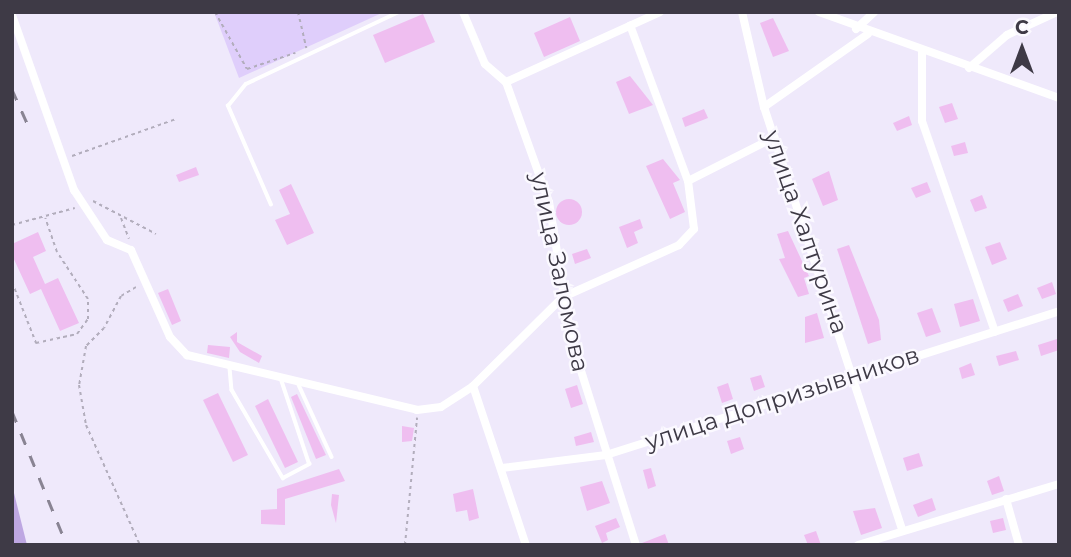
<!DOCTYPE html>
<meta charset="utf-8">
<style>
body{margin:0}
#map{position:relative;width:1071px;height:557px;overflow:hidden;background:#efe9fb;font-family:Montserrat,sans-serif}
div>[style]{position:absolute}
.green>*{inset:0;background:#dfcefb}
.forest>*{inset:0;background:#bea7e2}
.building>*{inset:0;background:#efbef0}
.round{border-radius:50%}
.path>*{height:2px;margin-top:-1px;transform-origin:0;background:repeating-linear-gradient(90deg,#b2adbc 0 3.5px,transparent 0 7px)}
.service>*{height:3.5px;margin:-1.75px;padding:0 1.75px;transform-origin:1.75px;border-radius:1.75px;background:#fff}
.minor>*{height:8px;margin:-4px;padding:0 4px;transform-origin:4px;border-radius:4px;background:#fff}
.rail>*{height:2.5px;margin-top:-1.25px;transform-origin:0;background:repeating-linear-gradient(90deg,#898493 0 12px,transparent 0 24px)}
span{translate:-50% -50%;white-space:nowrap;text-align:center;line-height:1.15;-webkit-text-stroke:5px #fbf9ff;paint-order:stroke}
.street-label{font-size:24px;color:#3e3a46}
.frame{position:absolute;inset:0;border:14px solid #3e3a46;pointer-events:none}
.north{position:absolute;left:987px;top:14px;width:70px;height:70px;-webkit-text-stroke:5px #fbf9ff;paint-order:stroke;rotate:0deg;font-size:19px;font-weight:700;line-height:28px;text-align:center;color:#3e3a46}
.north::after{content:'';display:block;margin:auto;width:24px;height:32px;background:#3e3a46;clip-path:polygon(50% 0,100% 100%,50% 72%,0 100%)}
</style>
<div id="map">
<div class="green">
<div style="clip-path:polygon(214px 12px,384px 12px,239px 78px)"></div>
</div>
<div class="forest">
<div style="clip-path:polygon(12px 485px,27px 545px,12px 545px)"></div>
</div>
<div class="building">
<div style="clip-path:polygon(423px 14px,435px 42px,385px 63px,373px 35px)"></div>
<div style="clip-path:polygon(570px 17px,580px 41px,544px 57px,534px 33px)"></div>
<div style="clip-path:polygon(773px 18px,789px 51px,773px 57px,760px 23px)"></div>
<div style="clip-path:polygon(630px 76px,653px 105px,629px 114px,616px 82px)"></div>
<div style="clip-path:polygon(952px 103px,958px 119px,945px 123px,939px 107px)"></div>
<div style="clip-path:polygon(704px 109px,708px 118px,685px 127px,682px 118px)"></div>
<div style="clip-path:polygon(909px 116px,912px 125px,897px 131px,893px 123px)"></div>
<div style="clip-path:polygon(965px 142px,968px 153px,954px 156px,951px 146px)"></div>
<div style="clip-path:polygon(663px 159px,680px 180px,673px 183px,685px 212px,670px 219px,646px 166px)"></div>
<div style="clip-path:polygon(196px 167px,199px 175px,179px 182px,176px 175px)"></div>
<div style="clip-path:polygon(829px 171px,838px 200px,823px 206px,812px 179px)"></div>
<div style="clip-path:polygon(927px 182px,931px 192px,916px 198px,911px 188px)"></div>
<div style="clip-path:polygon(291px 184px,314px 233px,287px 245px,275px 220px,290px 214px,279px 190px)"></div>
<div style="clip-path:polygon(982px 195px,987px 208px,975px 212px,970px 200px)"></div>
<div class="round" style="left:556px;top:199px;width:26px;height:26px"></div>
<div style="clip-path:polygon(640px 219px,643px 228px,634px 232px,638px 243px,627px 248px,619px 227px)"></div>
<div style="clip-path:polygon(788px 231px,809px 276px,804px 278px,809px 294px,798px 297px,779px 259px,785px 258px,777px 234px)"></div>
<div style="clip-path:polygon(38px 232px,46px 251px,33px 257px,45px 284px,58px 278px,79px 323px,60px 331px,41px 289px,30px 294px,12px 255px,12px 244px)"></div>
<div style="clip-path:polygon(1000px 242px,1007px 259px,992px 265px,985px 247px)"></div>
<div style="clip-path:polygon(849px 245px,879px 320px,881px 340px,868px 344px,837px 249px)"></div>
<div style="clip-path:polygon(587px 249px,591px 258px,575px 264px,572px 254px)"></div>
<div style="clip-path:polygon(1052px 282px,1056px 294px,1042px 299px,1037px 288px)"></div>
<div style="clip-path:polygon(168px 289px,181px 321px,172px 325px,158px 293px)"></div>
<div style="clip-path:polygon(1018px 294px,1023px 306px,1008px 312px,1003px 300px)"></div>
<div style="clip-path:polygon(973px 299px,980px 321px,960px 327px,954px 304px)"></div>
<div style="clip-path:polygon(932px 308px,941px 332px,926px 337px,917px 313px)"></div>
<div style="clip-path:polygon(817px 313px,824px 338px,805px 343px,805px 317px)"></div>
<div style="clip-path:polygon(237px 332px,237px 342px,262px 356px,259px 363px,240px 352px,230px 337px)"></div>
<div style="clip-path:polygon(1057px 339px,1059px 350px,1041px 356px,1038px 345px)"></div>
<div style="clip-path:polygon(208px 345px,230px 347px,229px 358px,207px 353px)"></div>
<div style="clip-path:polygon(1016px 351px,1019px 360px,999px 366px,996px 356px)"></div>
<div style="clip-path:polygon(971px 363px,975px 375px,962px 379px,959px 368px)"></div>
<div style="clip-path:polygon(761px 375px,765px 387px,754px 391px,750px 378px)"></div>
<div style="clip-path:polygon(728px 383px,733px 399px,722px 403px,717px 387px)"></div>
<div style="clip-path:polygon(577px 385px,583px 404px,571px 408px,565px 389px)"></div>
<div style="clip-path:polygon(218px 393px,248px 455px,233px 462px,203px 400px)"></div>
<div style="clip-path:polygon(297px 394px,326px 455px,316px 459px,291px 397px)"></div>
<div style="clip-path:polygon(268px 399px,298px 462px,285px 468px,255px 406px)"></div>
<div style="clip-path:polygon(402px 426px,414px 428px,412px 441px,402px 442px)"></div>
<div style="clip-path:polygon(591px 432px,594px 442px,576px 446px,574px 437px)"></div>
<div style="clip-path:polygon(740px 437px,744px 449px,731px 454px,727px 441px)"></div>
<div style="clip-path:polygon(919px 453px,923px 466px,907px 471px,903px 458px)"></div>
<div style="clip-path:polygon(651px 468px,656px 486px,648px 489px,643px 470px)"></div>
<div style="clip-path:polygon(339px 469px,345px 481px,285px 499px,285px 525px,261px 524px,261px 510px,277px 509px,277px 489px)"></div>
<div style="clip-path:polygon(999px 476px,1004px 491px,992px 495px,987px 481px)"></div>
<div style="clip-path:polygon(602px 481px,610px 503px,587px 511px,580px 487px)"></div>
<div style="clip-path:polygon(473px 489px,479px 518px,469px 521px,467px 510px,456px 512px,453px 494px)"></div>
<div style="clip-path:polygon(332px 494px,339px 495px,336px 523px,331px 505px)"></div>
<div style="clip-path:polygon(932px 498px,936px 510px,918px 517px,913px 505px)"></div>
<div style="clip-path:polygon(875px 508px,882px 528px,861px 535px,853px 511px)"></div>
<div style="clip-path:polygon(616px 518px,620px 527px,606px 533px,608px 540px,602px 543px,595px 526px)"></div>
<div style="clip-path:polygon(1003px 518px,1006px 530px,993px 533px,990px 521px)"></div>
<div style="clip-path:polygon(816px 531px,821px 545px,808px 545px,804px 535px)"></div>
<div style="clip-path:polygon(665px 534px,669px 545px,642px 545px,642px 543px)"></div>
</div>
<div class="path">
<div style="left:215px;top:12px;width:65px;rotate:60.7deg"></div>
<div style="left:247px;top:69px;width:51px;rotate:-18.4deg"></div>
<div style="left:298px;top:12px;width:37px;rotate:77deg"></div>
<div style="left:72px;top:156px;width:110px;rotate:-19.6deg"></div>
<div style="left:93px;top:201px;width:71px;rotate:27.6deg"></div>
<div style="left:121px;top:218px;width:22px;rotate:69deg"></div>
<div style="left:12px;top:225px;width:65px;rotate:-15.1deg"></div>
<div style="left:12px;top:282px;width:66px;rotate:68.5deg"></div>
<div style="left:36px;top:343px;width:42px;rotate:-12.4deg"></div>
<div style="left:77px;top:334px;width:19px;rotate:-54deg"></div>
<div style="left:88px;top:319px;width:20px;rotate:-90deg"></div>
<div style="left:88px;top:299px;width:56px;rotate:-123.4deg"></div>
<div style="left:57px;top:252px;width:36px;rotate:-109deg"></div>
<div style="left:136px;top:287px;width:17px;rotate:149deg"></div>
<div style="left:121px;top:296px;width:36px;rotate:118deg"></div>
<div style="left:104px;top:328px;width:25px;rotate:135deg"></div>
<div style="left:86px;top:346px;width:40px;rotate:100deg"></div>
<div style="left:79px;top:385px;width:41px;rotate:80.1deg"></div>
<div style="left:86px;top:425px;width:132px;rotate:65.8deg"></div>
<div style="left:405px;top:545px;width:128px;rotate:-84.6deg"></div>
</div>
<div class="service">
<div style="left:271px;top:205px;width:108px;rotate:-113.5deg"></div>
<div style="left:228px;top:106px;width:28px;rotate:-51deg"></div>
<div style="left:246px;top:84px;width:169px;rotate:-25.2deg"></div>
<div style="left:230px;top:368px;width:22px;rotate:85deg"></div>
<div style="left:232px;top:390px;width:102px;rotate:59.9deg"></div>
<div style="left:283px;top:478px;width:30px;rotate:-28deg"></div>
<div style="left:309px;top:464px;width:89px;rotate:-108.4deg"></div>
<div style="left:299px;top:385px;width:79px;rotate:65.4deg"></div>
</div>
<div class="minor">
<div style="left:463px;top:12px;width:56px;rotate:67.1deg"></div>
<div style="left:485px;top:64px;width:28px;rotate:41deg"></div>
<div style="left:506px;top:82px;width:127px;rotate:70.3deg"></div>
<div style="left:549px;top:202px;width:139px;rotate:80.9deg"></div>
<div style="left:571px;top:339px;width:216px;rotate:72.5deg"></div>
<div style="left:742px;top:12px;width:98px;rotate:77deg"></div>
<div style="left:764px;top:107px;width:445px;rotate:71.9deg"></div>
<div style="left:819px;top:12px;width:255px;rotate:19.7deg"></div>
<div style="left:12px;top:15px;width:186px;rotate:70.5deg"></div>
<div style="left:74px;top:190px;width:60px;rotate:56.6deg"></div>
<div style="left:107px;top:240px;width:26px;rotate:23deg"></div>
<div style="left:131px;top:250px;width:95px;rotate:65.9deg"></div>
<div style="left:170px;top:337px;width:25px;rotate:47deg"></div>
<div style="left:187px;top:355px;width:236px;rotate:13.4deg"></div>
<div style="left:417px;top:410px;width:24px;rotate:-7deg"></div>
<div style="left:441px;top:407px;width:38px;rotate:-33deg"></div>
<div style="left:473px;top:386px;width:127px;rotate:-44.7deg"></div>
<div style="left:563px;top:297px;width:127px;rotate:-24.1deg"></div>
<div style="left:679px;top:245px;width:22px;rotate:-47deg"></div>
<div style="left:694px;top:229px;width:48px;rotate:-97.1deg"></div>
<div style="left:688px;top:181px;width:166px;rotate:-110.4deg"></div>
<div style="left:856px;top:29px;width:25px;rotate:-43deg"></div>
<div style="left:922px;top:53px;width:68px;rotate:90deg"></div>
<div style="left:922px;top:121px;width:223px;rotate:70.9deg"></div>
<div style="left:969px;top:68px;width:50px;rotate:-41deg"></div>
<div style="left:1007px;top:35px;width:55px;rotate:-24.7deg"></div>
<div style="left:506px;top:82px;width:169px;rotate:-24.4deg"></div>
<div style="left:764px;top:107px;width:127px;rotate:-35.1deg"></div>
<div style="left:688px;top:181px;width:97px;rotate:-26.8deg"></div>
<div style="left:473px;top:386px;width:168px;rotate:71.6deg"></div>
<div style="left:502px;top:468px;width:105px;rotate:-7.1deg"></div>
<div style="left:606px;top:455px;width:475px;rotate:-17.6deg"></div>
<div style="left:1006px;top:499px;width:48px;rotate:74.2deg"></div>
<div style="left:858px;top:545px;width:210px;rotate:-16.9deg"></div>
</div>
<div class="rail">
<div style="left:12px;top:89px;width:39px;rotate:66deg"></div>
<div style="left:12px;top:411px;width:145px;rotate:67.7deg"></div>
</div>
<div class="street-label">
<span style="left:806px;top:232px;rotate:71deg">улица Халтурина</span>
<span style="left:560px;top:272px;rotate:78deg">улица Заломова</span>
<span style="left:782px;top:398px;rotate:-18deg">улица Допризывников</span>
</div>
<div class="frame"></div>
<div class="north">С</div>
</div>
